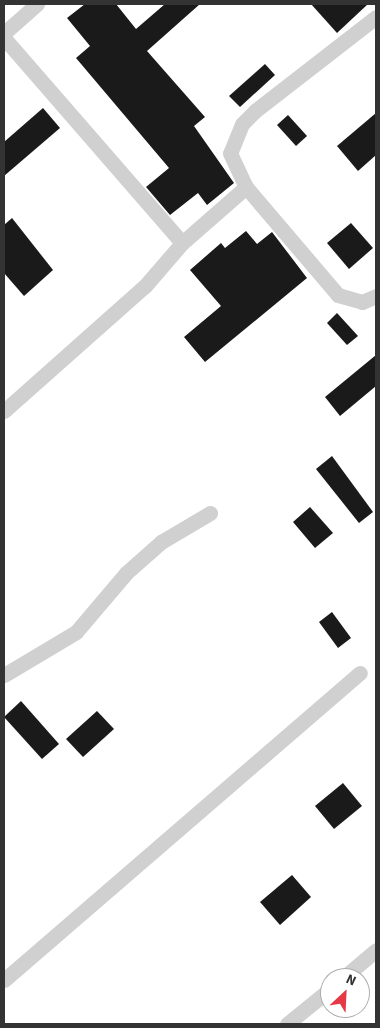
<!DOCTYPE html>
<style>
body{margin:0}
#map{position:relative;width:380px;height:1028px;overflow:hidden;background:#fff;font-family:"Source Sans 3",sans-serif}
div>[style]{position:absolute}
.building>*{inset:0;background:#1a1a1a}
.minor>*{height:15px;margin:-7.5px;padding:0 7.5px;transform-origin:7.5px;border-radius:7.5px;background:#d0d0d0}
span{translate:-50% -50%;white-space:nowrap;text-align:center;line-height:1.15;-webkit-text-stroke:5px #fff;paint-order:stroke}
.frame{position:absolute;inset:0;border:5px solid #333;pointer-events:none}
.north{position:absolute;left:320px;top:968px;width:50px;height:50px;box-sizing:border-box;background:#fff;border:1px solid #adadad;border-radius:50%;rotate:25deg;font-size:14px;font-weight:700;line-height:20px;text-align:center;color:#333}
.north::after{content:'';display:block;margin:auto;width:18px;height:22px;background:#e63946;clip-path:polygon(50% 0,100% 100%,50% 72%,0 100%)}
</style>
<div id="map">
<div class="building">
<div style="clip-path:polygon(85px 4px,116px 4px,136px 29px,165px 4px,200px 4px,147px 51px,205px 117px,194px 126px,234px 183px,207px 205px,198px 193px,170px 215px,146px 187px,169px 168px,76px 58px,90px 46px,67px 18px)"></div>
<div style="clip-path:polygon(311px 4px,368px 4px,337px 33px)"></div>
<div style="clip-path:polygon(265px 64px,275px 75px,240px 107px,229px 96px)"></div>
<div style="clip-path:polygon(43px 108px,60px 128px,4px 176px,4px 142px)"></div>
<div style="clip-path:polygon(376px 113px,376px 155px,358px 171px,337px 146px)"></div>
<div style="clip-path:polygon(288px 115px,307px 136px,296px 146px,277px 125px)"></div>
<div style="clip-path:polygon(12px 218px,53px 270px,24px 296px,4px 273px,4px 225px)"></div>
<div style="clip-path:polygon(351px 223px,373px 248px,349px 269px,327px 243px)"></div>
<div style="clip-path:polygon(246px 231px,257px 244px,272px 232px,307px 278px,205px 362px,184px 337px,221px 306px,190px 270px,221px 243px,225px 248px)"></div>
<div style="clip-path:polygon(337px 313px,358px 336px,347px 345px,327px 323px)"></div>
<div style="clip-path:polygon(376px 355px,376px 386px,340px 416px,325px 397px)"></div>
<div style="clip-path:polygon(332px 456px,373px 512px,359px 523px,316px 469px)"></div>
<div style="clip-path:polygon(310px 507px,333px 533px,315px 548px,293px 522px)"></div>
<div style="clip-path:polygon(332px 612px,351px 638px,338px 648px,319px 622px)"></div>
<div style="clip-path:polygon(21px 701px,59px 744px,42px 759px,4px 717px)"></div>
<div style="clip-path:polygon(97px 711px,114px 729px,83px 757px,66px 739px)"></div>
<div style="clip-path:polygon(343px 783px,362px 806px,334px 829px,315px 806px)"></div>
<div style="clip-path:polygon(292px 875px,311px 897px,280px 925px,260px 902px)"></div>
</div>
<div class="minor">
<div style="left:376px;top:17px;width:153px;rotate:142.2deg"></div>
<div style="left:255px;top:111px;width:18px;rotate:135deg"></div>
<div style="left:242px;top:124px;width:31px;rotate:112deg"></div>
<div style="left:230px;top:153px;width:38px;rotate:65deg"></div>
<div style="left:246px;top:187px;width:142px;rotate:49.6deg"></div>
<div style="left:338px;top:295px;width:25px;rotate:16deg"></div>
<div style="left:362px;top:302px;width:15px;rotate:-23deg"></div>
<div style="left:4px;top:33px;width:44px;rotate:-41.3deg"></div>
<div style="left:4px;top:38px;width:271px;rotate:49deg"></div>
<div style="left:4px;top:411px;width:188px;rotate:-41.6deg"></div>
<div style="left:145px;top:286px;width:57px;rotate:-49.3deg"></div>
<div style="left:182px;top:243px;width:85px;rotate:-41.2deg"></div>
<div style="left:4px;top:675px;width:84px;rotate:-30.8deg"></div>
<div style="left:76px;top:632px;width:77px;rotate:-49.7deg"></div>
<div style="left:126px;top:573px;width:47px;rotate:-41.5deg"></div>
<div style="left:161px;top:542px;width:57px;rotate:-30.6deg"></div>
<div style="left:343px;top:978px;width:43px;rotate:-40.3deg"></div>
<div style="left:4px;top:980px;width:470px;rotate:-40.8deg"></div>
<div style="left:287px;top:1024px;width:55px;rotate:-39.1deg"></div>
</div>
<div class="frame"></div>
<div class="north">N</div>
</div>
